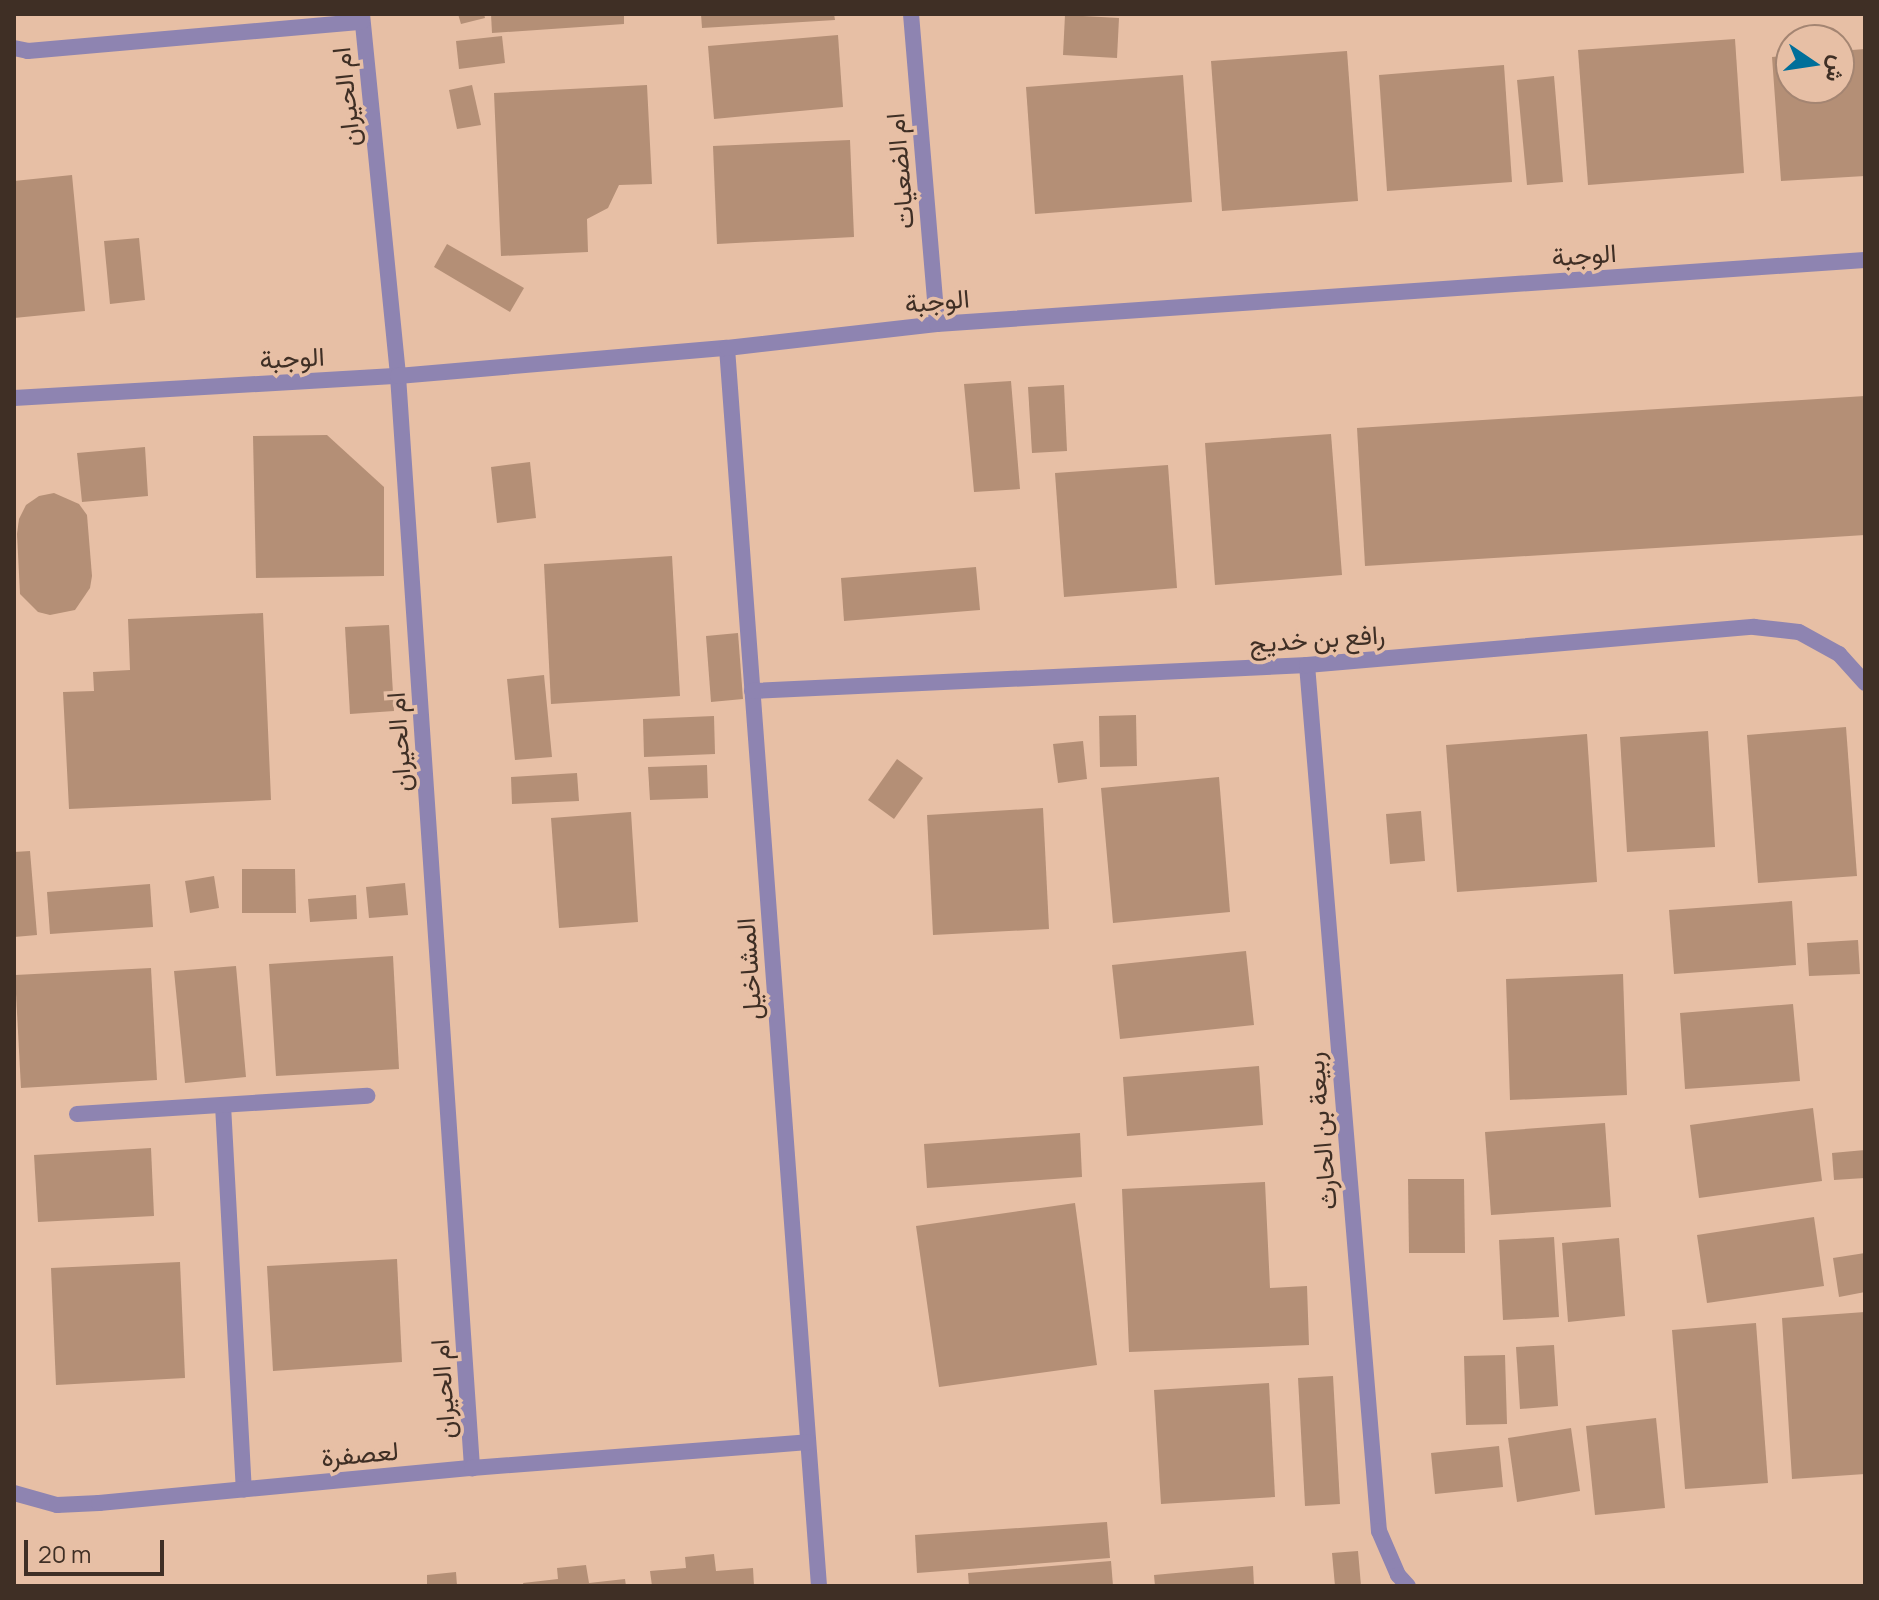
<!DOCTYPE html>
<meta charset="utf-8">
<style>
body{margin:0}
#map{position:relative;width:1879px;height:1600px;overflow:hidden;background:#e7bfa5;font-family:Manrope,Vazirmatn,sans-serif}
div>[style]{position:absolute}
.building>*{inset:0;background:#b48f76}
.lane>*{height:16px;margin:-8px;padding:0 8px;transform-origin:8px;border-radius:8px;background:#8e84b1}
.street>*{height:16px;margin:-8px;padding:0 8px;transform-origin:8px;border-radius:8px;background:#8e84b1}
span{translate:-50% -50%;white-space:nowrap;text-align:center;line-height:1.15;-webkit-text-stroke:7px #e7bfa5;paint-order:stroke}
.street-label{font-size:26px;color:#3f2f25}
.frame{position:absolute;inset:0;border:16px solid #3f2f25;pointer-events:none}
.north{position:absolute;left:1775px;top:24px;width:80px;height:80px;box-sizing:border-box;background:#e7bfa5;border:2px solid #a48572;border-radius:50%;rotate:103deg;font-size:22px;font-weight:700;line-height:32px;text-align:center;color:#3f2f25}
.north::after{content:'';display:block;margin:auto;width:28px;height:36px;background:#006f9a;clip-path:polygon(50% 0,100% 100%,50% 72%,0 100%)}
.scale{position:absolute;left:24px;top:1540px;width:140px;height:36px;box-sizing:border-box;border:4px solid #3f2f25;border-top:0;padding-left:10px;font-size:24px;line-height:28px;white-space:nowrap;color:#3f2f25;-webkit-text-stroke:6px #e7bfa5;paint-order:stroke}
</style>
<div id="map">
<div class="building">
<div style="clip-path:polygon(458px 14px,484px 14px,485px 18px,461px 24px)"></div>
<div style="clip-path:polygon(491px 14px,624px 14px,624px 24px,492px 33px)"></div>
<div style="clip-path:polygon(701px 14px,834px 14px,835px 20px,702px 28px)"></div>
<div style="clip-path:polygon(1065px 15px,1119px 18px,1117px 58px,1063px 55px)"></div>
<div style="clip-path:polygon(838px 35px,843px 107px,714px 119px,708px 46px)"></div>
<div style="clip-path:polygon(502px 36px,505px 63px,459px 69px,456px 41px)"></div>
<div style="clip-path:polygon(1735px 39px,1744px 173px,1588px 185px,1578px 50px)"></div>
<div style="clip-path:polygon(1865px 49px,1865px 176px,1781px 181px,1772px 57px,1791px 55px,1791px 88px,1839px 88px,1839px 51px)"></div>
<div style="clip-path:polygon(1347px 51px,1358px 201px,1222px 211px,1211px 61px)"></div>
<div style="clip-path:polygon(1504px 65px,1512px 182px,1387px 191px,1379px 75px)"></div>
<div style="clip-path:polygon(1183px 75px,1192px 202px,1035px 214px,1026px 87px)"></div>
<div style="clip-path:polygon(1554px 76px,1563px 182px,1527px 185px,1517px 80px)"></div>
<div style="clip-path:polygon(472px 85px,481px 125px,457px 129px,449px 90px)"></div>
<div style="clip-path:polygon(647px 85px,652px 184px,619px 185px,608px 208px,587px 219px,588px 252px,501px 256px,494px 93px)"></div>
<div style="clip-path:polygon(850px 140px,854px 237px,717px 244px,713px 146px)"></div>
<div style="clip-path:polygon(72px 175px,85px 311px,14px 318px,14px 181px)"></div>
<div style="clip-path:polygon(139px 238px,145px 300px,110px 304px,104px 241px)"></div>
<div style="clip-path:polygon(447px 244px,524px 288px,510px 312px,434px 267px)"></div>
<div style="clip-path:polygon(1011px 381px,1020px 489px,974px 492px,964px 384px)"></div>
<div style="clip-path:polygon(1064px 385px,1067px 451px,1032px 453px,1028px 387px)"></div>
<div style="clip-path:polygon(1865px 396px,1865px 535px,1365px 566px,1357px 428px)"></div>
<div style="clip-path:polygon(1331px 434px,1342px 575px,1215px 585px,1205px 443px)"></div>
<div style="clip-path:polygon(327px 435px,384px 487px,384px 576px,256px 578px,253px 436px)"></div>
<div style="clip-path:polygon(145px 447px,148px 496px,82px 502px,77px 453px)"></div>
<div style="clip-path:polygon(530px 462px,536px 518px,497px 523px,491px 467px)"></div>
<div style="clip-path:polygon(1168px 465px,1177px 588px,1064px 597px,1055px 473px)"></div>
<div style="clip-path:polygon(54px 493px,79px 504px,87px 515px,92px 576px,90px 588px,75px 610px,50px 615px,38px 612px,20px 594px,17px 534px,19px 519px,26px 505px,39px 496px)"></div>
<div style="clip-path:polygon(672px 556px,680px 696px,551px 704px,544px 564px)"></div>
<div style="clip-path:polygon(976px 567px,980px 610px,844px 621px,841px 578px)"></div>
<div style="clip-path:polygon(263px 613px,271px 800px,69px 809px,63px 692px,94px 691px,93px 672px,130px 670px,128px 619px)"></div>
<div style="clip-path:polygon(389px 625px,394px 711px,350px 714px,345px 627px)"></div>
<div style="clip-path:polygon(738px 633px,743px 699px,711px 702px,706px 636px)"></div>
<div style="clip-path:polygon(544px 675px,552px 757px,515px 760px,507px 679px)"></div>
<div style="clip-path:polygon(1136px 715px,1137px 766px,1100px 767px,1099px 716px)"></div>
<div style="clip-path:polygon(714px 716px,715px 754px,644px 757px,643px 719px)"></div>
<div style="clip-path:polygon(1846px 727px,1857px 876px,1758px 883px,1747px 735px)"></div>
<div style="clip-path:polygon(1708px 731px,1715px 847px,1627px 852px,1620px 737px)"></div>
<div style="clip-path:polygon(1587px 734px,1597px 882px,1457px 892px,1446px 745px)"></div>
<div style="clip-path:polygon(1083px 741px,1087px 779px,1058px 783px,1053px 744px)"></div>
<div style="clip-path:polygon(897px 759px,923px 778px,894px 819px,868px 800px)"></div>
<div style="clip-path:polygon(707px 765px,708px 798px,650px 800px,648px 767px)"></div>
<div style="clip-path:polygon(577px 773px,579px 801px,512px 804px,511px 777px)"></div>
<div style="clip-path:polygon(1219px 777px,1230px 912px,1113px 923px,1101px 788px)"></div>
<div style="clip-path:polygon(1043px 808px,1049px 929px,933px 935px,927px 815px)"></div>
<div style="clip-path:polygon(1421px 811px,1425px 861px,1390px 864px,1386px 814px)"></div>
<div style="clip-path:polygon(631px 812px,638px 922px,559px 928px,551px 818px)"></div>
<div style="clip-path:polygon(30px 851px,37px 935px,14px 937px,14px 852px)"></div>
<div style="clip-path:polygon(242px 869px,295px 869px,296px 913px,242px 913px)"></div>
<div style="clip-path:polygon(214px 876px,219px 908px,190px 913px,185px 881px)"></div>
<div style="clip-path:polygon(405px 883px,408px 915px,369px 918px,366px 887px)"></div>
<div style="clip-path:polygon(150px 884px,153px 927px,50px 934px,47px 892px)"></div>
<div style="clip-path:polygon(356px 895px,357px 919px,310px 922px,308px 899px)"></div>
<div style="clip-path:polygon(1792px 901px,1796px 965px,1674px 974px,1669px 910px)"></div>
<div style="clip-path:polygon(1858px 940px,1860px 974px,1809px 976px,1807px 943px)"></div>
<div style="clip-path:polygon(1246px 951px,1254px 1025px,1120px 1039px,1112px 965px)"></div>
<div style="clip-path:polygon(393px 956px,399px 1069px,276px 1076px,269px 964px)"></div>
<div style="clip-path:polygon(236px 966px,246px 1077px,185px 1083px,174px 971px)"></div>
<div style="clip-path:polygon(151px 968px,157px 1080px,21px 1088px,15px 975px)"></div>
<div style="clip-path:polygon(1623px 974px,1627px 1095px,1510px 1100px,1506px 979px)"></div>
<div style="clip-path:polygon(1793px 1004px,1800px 1081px,1685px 1089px,1680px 1013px)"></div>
<div style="clip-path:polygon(1259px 1066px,1263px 1125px,1127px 1136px,1123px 1077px)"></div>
<div style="clip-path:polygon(1813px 1108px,1822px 1181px,1699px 1198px,1690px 1125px)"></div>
<div style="clip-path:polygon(1605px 1123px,1611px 1207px,1491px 1215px,1485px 1132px)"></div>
<div style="clip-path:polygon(1080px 1133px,1082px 1177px,927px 1188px,924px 1144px)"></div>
<div style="clip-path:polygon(151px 1148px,154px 1216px,38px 1222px,34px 1155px)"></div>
<div style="clip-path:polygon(1865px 1150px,1865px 1178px,1834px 1180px,1832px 1153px)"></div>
<div style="clip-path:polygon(1408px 1179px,1464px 1179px,1465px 1253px,1409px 1253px)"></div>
<div style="clip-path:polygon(1265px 1182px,1270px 1288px,1307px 1286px,1309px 1345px,1129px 1352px,1122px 1189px)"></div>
<div style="clip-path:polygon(1075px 1203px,1097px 1365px,939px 1387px,916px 1226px)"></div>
<div style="clip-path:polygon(1814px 1217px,1824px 1286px,1707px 1303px,1697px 1235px)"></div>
<div style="clip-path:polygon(1554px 1237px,1559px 1317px,1503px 1320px,1499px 1240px)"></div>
<div style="clip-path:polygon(1619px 1238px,1625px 1316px,1568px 1322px,1562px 1243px)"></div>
<div style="clip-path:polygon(1865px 1253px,1865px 1292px,1839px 1297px,1833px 1258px)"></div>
<div style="clip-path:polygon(397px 1259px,402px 1362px,273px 1371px,267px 1266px)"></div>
<div style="clip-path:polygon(180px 1262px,185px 1378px,56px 1385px,51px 1268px)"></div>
<div style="clip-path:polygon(1865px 1312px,1865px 1474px,1792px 1479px,1782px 1318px)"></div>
<div style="clip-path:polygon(1756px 1323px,1768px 1483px,1685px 1489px,1672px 1330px)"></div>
<div style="clip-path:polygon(1554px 1345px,1558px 1406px,1520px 1409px,1516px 1347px)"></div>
<div style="clip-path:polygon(1505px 1355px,1507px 1424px,1466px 1425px,1464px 1356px)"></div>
<div style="clip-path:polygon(1333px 1376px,1340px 1504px,1305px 1506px,1298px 1378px)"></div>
<div style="clip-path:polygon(1269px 1383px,1275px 1497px,1161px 1504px,1154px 1390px)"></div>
<div style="clip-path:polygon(1656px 1418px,1665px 1508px,1595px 1515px,1586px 1426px)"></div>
<div style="clip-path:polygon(1571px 1428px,1580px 1491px,1517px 1502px,1508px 1438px)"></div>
<div style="clip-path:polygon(1499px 1446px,1503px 1487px,1435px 1494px,1431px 1453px)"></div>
<div style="clip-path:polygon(1107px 1522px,1110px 1558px,917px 1573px,915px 1535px)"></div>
<div style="clip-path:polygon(1358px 1551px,1361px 1586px,1335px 1586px,1332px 1553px)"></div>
<div style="clip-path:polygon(714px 1554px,716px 1571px,753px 1568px,754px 1586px,652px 1586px,650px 1571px,686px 1568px,685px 1557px)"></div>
<div style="clip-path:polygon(1111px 1561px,1113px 1586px,969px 1586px,968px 1573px)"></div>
<div style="clip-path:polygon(586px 1565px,589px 1583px,625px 1579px,626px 1586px,524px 1586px,523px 1583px,558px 1579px,557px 1568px)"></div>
<div style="clip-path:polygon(1253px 1566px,1254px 1586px,1155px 1586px,1154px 1575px)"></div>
<div style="clip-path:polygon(456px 1572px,457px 1586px,427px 1586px,427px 1575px)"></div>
</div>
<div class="lane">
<div style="left:223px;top:1105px;width:385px;rotate:86.9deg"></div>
<div style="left:77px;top:1114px;width:291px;rotate:-3.6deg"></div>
</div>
<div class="street">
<div style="left:362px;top:14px;width:364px;rotate:84.3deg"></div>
<div style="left:398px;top:376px;width:1095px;rotate:86.12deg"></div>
<div style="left:911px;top:14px;width:311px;rotate:85.2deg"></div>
<div style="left:14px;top:48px;width:14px;rotate:12deg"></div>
<div style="left:28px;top:51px;width:335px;rotate:-5deg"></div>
<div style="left:727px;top:348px;width:1241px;rotate:85.75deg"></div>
<div style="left:14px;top:398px;width:385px;rotate:-3.3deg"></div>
<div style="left:398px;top:376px;width:330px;rotate:-4.9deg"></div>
<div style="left:727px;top:348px;width:211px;rotate:-6.5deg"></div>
<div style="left:937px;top:324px;width:930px;rotate:-3.95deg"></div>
<div style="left:1307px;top:665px;width:869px;rotate:85.25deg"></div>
<div style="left:1379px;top:1531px;width:48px;rotate:66.6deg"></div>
<div style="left:1398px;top:1575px;width:15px;rotate:48deg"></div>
<div style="left:752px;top:691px;width:556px;rotate:-2.68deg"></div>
<div style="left:1307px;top:665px;width:449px;rotate:-4.9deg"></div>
<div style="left:1754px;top:627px;width:45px;rotate:6.3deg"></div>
<div style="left:1799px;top:632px;width:46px;rotate:28.8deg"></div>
<div style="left:1839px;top:654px;width:39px;rotate:48deg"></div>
<div style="left:14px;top:1493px;width:45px;rotate:15.6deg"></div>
<div style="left:57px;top:1505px;width:42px;rotate:-2.7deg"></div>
<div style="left:99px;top:1503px;width:375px;rotate:-5.4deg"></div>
<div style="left:472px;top:1468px;width:337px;rotate:-4.4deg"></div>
</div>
<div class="street-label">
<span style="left:346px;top:97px;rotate:-96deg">ام الحيران</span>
<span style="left:900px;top:171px;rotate:-95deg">ام الضعيات</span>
<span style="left:1584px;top:255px;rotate:-4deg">الوجبة</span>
<span style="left:937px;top:301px;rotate:-5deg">الوجبة</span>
<span style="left:292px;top:358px;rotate:-3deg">الوجبة</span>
<span style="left:1317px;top:639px;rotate:-4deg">رافع بن خديج</span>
<span style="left:399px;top:742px;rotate:-94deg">ام الحيران</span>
<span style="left:749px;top:969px;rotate:-94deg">المشاخيل</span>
<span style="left:1321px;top:1131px;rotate:-95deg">ربيعة بن الحارث</span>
<span style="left:443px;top:1389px;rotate:-94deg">ام الحيران</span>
<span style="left:360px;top:1454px;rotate:-5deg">لعصفرة</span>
</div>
<div class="frame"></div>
<div class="north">ش</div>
<div class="scale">20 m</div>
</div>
